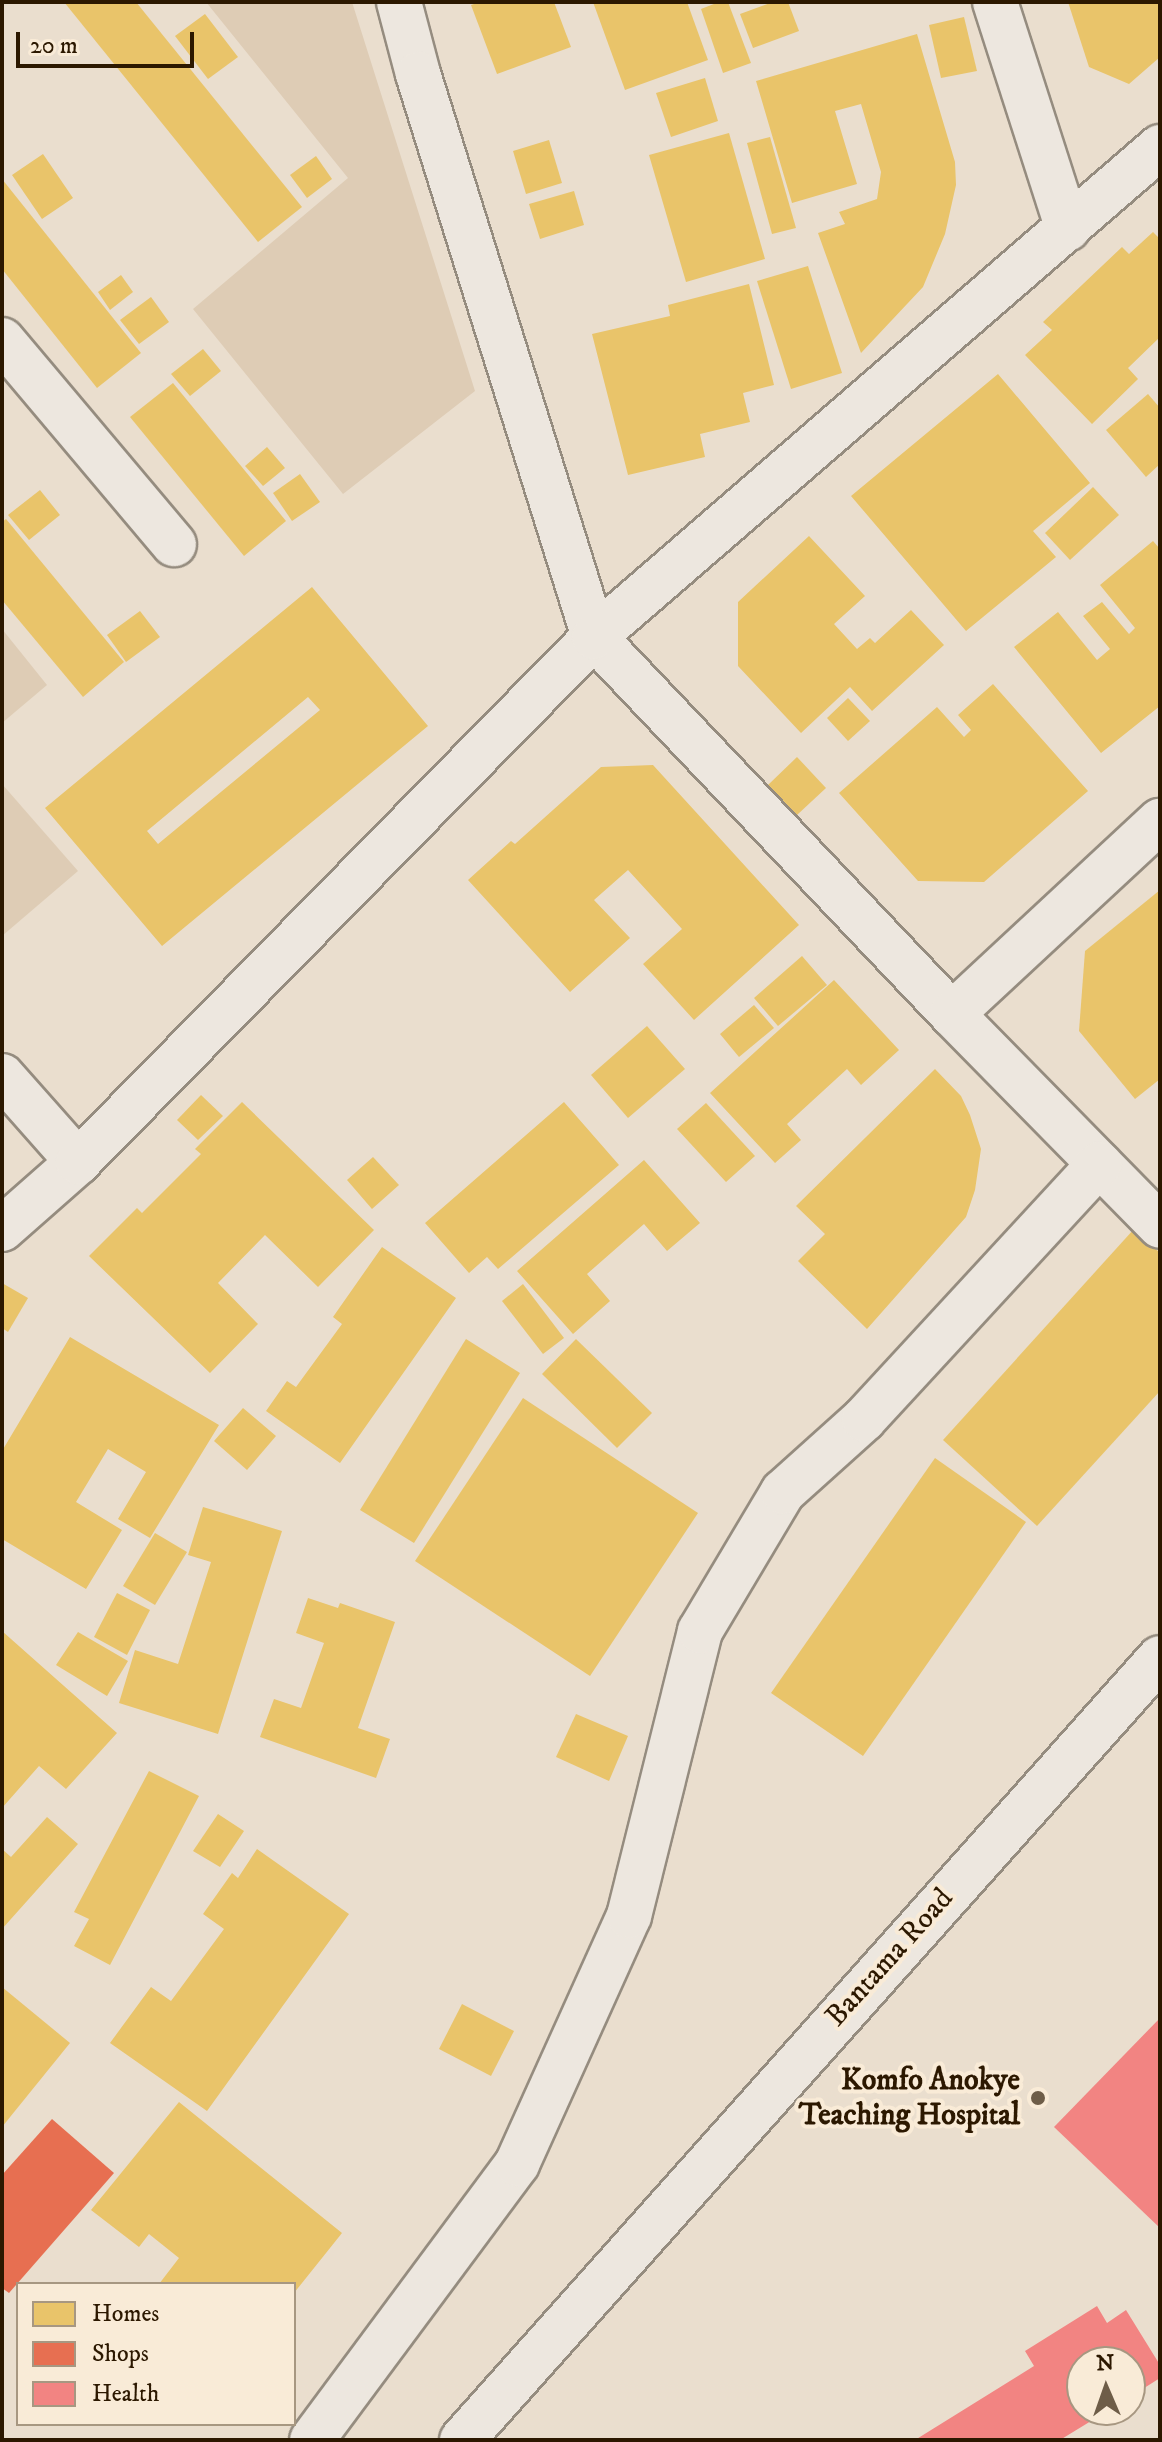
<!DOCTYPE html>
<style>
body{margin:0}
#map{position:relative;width:1162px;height:2442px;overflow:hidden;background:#eadece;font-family:"IM FELL DW Pica",serif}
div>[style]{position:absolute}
.green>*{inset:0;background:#deccb5}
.homes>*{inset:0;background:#e9c46a}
.shops>*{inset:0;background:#e76f51}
.health>*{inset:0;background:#f28482}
.roads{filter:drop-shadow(2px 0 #958c7f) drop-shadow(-2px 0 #958c7f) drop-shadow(0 2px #958c7f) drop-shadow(0 -2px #958c7f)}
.street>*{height:44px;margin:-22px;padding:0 22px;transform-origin:22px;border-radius:22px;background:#ede7df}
.secondary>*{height:44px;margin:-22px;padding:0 22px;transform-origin:22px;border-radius:22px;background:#ede7df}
.dots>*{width:22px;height:22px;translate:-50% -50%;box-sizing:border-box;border:4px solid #f9ebd7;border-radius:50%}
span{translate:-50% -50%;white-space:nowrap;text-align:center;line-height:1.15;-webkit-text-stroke:8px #f9ebd7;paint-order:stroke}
.street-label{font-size:30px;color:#2c1800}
.poi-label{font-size:30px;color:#2c1800;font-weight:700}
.right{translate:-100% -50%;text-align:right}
.frame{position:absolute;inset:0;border:4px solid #2c1800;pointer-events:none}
.legend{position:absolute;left:16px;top:2282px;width:280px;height:144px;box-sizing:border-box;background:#f9ebd7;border:2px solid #a79781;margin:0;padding:10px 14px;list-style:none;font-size:24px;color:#2c1800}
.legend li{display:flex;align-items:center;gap:16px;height:40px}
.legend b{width:40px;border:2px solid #a79781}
.north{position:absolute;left:1066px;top:2346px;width:80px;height:80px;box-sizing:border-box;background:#f9ebd7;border:2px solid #a79781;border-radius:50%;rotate:358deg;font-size:22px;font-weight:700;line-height:32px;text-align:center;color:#2c1800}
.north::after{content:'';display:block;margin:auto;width:28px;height:36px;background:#6e5d48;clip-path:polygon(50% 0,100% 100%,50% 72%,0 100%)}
.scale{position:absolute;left:16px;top:32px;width:178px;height:36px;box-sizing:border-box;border:4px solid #2c1800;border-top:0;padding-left:10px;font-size:24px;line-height:28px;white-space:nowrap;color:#2c1800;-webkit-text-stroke:6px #f9ebd7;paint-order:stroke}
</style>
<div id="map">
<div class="green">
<div style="clip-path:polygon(206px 2px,352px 2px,475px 391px,343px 494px,193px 309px,348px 178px)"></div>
<div style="clip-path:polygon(2px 629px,47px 685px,2px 723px)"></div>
<div style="clip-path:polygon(2px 784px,78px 871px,2px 936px)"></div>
</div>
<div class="homes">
<div style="clip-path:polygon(64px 2px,136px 2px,302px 207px,258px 242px)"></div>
<div style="clip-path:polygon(480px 2px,554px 2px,571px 47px,497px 74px,471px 5px)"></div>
<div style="clip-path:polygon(593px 2px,687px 2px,708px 60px,625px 90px)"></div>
<div style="clip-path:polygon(719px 2px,728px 2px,751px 63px,723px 73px,701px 9px)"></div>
<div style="clip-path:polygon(773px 2px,788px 2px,799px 31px,753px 48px,740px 14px)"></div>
<div style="clip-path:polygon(1068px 2px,1160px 2px,1160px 57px,1129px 84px,1089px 67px)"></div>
<div style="clip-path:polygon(205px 14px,238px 57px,208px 79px,175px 36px)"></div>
<div style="clip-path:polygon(964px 17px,977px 71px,941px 78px,929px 25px)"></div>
<div style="clip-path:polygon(917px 34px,955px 162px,956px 185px,945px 234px,923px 287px,861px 353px,818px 233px,845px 224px,839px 212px,877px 199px,881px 172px,861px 104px,835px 111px,857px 184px,792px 203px,756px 81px)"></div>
<div style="clip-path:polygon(705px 78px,718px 121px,671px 137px,656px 93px)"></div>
<div style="clip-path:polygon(729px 133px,765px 259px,686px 282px,649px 155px)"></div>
<div style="clip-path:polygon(770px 137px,796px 228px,772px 234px,747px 143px)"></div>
<div style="clip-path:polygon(549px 140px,562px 183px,526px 194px,513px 151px)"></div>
<div style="clip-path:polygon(43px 154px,73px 198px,42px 219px,12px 175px)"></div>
<div style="clip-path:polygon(316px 156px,332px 179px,307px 198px,290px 175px)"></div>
<div style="clip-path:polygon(2px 179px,141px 353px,97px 388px,2px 269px)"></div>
<div style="clip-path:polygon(574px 191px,584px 225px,540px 239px,529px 204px)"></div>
<div style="clip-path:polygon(1153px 232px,1160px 239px,1160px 337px,1128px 368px,1138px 379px,1092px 424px,1025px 355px,1052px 330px,1043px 322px,1122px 247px,1129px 254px)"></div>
<div style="clip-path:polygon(808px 266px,842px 373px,791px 389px,757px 281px)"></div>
<div style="clip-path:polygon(121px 275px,133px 292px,110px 310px,98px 292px)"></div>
<div style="clip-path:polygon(749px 284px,774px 385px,743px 393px,750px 422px,700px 434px,705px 457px,628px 475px,592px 334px,670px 316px,668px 305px)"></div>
<div style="clip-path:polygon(151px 297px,169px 322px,139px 344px,120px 320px)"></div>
<div style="clip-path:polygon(203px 349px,221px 371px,190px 396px,171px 374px)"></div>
<div style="clip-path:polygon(998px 374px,1090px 483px,1033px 531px,1056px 557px,966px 631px,851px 496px)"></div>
<div style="clip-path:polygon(173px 383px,286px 521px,244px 556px,130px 417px)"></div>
<div style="clip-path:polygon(1148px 394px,1160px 408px,1160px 464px,1146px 477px,1106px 430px)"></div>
<div style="clip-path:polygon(267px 447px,285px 468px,263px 486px,245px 466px)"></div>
<div style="clip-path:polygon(300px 474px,320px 502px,292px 521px,273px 493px)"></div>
<div style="clip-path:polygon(1093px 487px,1119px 515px,1070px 560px,1045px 533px)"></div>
<div style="clip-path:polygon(40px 490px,60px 515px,29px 540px,8px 515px)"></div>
<div style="clip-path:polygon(6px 519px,124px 662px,83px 697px,2px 600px,2px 522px)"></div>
<div style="clip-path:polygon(809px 536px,865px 596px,834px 624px,857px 649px,870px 638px,875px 643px,911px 610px,944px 645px,872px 711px,850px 687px,801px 733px,738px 666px,738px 602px)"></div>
<div style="clip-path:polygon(1153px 541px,1160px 549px,1160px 706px,1101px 753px,1014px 647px,1058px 612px,1097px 660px,1110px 649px,1083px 616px,1102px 602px,1129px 634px,1135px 628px,1100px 585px)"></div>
<div style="clip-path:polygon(evenodd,312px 587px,428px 726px,162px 946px,45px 808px,312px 587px,308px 697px,320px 710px,158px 844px,147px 831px,308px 697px)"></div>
<div style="clip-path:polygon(140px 611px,160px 637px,126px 662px,107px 635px)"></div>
<div style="clip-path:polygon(993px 684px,1088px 791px,984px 882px,918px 881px,839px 793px,937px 707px,964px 737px,971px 730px,958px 715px)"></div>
<div style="clip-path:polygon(848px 698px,870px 721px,848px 741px,827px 718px)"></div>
<div style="clip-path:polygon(797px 757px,826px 788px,797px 815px,768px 785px)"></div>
<div style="clip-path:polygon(653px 765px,799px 925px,694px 1020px,643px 964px,682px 929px,628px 870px,594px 900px,630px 938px,570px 992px,468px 880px,511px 841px,515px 844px,601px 767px)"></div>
<div style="clip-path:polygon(1160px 890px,1160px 1079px,1135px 1099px,1079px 1031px,1085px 951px)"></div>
<div style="clip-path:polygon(802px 956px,827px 985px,778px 1026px,754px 998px)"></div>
<div style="clip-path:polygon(834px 980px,899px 1050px,861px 1085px,847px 1069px,787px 1124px,801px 1140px,775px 1163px,710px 1093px)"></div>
<div style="clip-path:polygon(754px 1005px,774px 1028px,739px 1057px,720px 1034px)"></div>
<div style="clip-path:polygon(647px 1026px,685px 1069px,628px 1118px,591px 1075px)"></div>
<div style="clip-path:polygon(935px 1069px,961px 1096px,970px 1115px,981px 1149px,975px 1190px,966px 1217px,867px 1329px,798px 1261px,825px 1234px,796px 1206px)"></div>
<div style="clip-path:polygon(201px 1095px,223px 1116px,198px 1140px,177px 1120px)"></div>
<div style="clip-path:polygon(242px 1102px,374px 1230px,318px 1287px,265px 1235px,218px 1283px,258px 1324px,210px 1373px,89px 1256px,137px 1208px,142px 1213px,201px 1154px,195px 1149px)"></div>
<div style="clip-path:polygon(564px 1102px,619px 1165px,498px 1269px,487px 1257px,469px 1273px,425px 1223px)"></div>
<div style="clip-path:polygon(706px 1103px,755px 1156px,726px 1182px,677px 1129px)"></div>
<div style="clip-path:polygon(373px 1157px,399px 1185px,372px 1209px,347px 1180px)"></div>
<div style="clip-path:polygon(644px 1160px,700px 1223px,667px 1251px,644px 1224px,587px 1274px,610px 1301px,573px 1334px,517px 1271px)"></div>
<div style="clip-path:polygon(1134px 1229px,1160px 1253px,1160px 1391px,1037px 1526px,943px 1440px)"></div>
<div style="clip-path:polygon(382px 1247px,456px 1298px,340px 1463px,266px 1411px,287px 1381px,296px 1387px,342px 1324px,333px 1317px)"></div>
<div style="clip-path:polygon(2px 1283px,28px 1298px,8px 1332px,2px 1328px)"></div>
<div style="clip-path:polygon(523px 1284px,564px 1338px,543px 1354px,502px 1301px)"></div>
<div style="clip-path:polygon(70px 1337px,219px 1425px,150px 1538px,118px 1519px,146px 1472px,108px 1449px,76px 1502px,122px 1530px,86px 1589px,2px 1539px,2px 1451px)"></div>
<div style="clip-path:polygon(466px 1339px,520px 1373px,414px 1543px,360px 1510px)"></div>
<div style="clip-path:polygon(576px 1339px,652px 1413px,617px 1448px,542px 1374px)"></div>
<div style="clip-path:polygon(523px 1398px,698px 1513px,590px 1676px,415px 1561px)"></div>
<div style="clip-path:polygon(243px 1408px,276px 1436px,247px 1470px,214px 1441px)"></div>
<div style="clip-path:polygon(935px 1458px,1026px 1522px,863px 1756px,771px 1693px)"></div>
<div style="clip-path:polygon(203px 1507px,282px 1531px,218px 1734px,119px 1703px,135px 1650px,178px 1664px,211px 1562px,188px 1555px)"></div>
<div style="clip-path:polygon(155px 1533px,187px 1552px,155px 1605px,123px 1586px)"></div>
<div style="clip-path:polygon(117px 1593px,150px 1610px,127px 1655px,94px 1637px)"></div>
<div style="clip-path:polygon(308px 1598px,338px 1608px,340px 1603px,395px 1622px,358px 1728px,390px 1739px,376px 1778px,260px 1737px,274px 1699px,301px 1708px,324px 1643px,296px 1633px)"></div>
<div style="clip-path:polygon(2px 1631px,117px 1733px,66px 1789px,39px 1766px,2px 1808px)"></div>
<div style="clip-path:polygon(78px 1632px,128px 1661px,107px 1696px,56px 1665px)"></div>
<div style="clip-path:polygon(576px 1714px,628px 1736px,609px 1781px,556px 1757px)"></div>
<div style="clip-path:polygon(149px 1771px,199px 1796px,110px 1965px,74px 1946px,89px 1919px,74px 1912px)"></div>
<div style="clip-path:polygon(218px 1814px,244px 1831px,220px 1867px,193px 1851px)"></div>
<div style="clip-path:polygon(47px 1817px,78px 1844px,2px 1929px,2px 1849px,11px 1857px)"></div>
<div style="clip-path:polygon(257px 1849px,349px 1914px,207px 2111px,110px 2043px,151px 1987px,171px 2001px,224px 1929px,203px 1914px,232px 1873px,238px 1878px)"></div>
<div style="clip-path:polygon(2px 1987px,70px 2043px,2px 2127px)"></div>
<div style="clip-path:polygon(462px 2004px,514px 2031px,491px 2076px,439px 2049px)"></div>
<div style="clip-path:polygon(179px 2102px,342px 2233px,294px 2293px,294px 2284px,159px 2284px,179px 2258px,149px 2234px,139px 2247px,91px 2210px)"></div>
</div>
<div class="shops">
<div style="clip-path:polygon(52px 2119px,114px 2173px,9px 2293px,2px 2288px,2px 2175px)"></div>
</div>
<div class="health">
<div style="clip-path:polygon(1160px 2018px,1160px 2228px,1054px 2127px)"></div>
<div style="clip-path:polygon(1097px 2306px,1107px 2323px,1126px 2310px,1160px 2365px,1160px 2378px,1130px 2397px,1130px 2362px,1082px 2362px,1082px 2410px,1109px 2410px,1060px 2440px,915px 2440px,1034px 2366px,1025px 2351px)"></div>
</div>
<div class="roads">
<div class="street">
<div style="left:399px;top:2px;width:74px;rotate:75.2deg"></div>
<div style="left:418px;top:74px;width:590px;rotate:72.64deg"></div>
<div style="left:594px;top:637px;width:520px;rotate:46.48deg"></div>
<div style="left:952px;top:1014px;width:297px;rotate:45.5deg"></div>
<div style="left:995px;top:2px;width:238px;rotate:72.2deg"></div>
<div style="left:2px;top:340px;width:267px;rotate:49.9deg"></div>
<div style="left:952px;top:1014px;width:284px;rotate:-42.9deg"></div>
<div style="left:2px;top:1076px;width:115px;rotate:48.5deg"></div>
<div style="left:2px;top:1229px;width:101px;rotate:-41.4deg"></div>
<div style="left:78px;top:1162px;width:736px;rotate:-45.5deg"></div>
<div style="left:594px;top:637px;width:749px;rotate:-40.88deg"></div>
<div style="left:312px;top:2440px;width:344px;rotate:-53.4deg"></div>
<div style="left:517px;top:2164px;width:272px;rotate:-65.7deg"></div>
<div style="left:629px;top:1916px;width:294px;rotate:-76deg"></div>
<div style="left:700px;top:1631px;width:162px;rotate:-59.2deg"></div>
<div style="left:783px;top:1492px;width:109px;rotate:-42deg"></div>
<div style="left:864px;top:1419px;width:347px;rotate:-47.3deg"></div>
</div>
<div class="secondary">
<div style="left:462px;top:2440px;width:1048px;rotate:-48.25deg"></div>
</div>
</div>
<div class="dots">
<div style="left:1038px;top:2098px;background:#6e5d48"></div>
</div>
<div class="street-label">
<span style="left:890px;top:1958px;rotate:-48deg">Bantama Road</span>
</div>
<div class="poi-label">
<span class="right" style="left:1020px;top:2098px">Komfo Anokye<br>Teaching Hospital</span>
</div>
<div class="frame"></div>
<ul class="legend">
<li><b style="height:22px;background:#e9c46a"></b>Homes</li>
<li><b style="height:22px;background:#e76f51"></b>Shops</li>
<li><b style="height:22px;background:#f28482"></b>Health</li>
</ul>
<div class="north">N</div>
<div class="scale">20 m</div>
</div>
